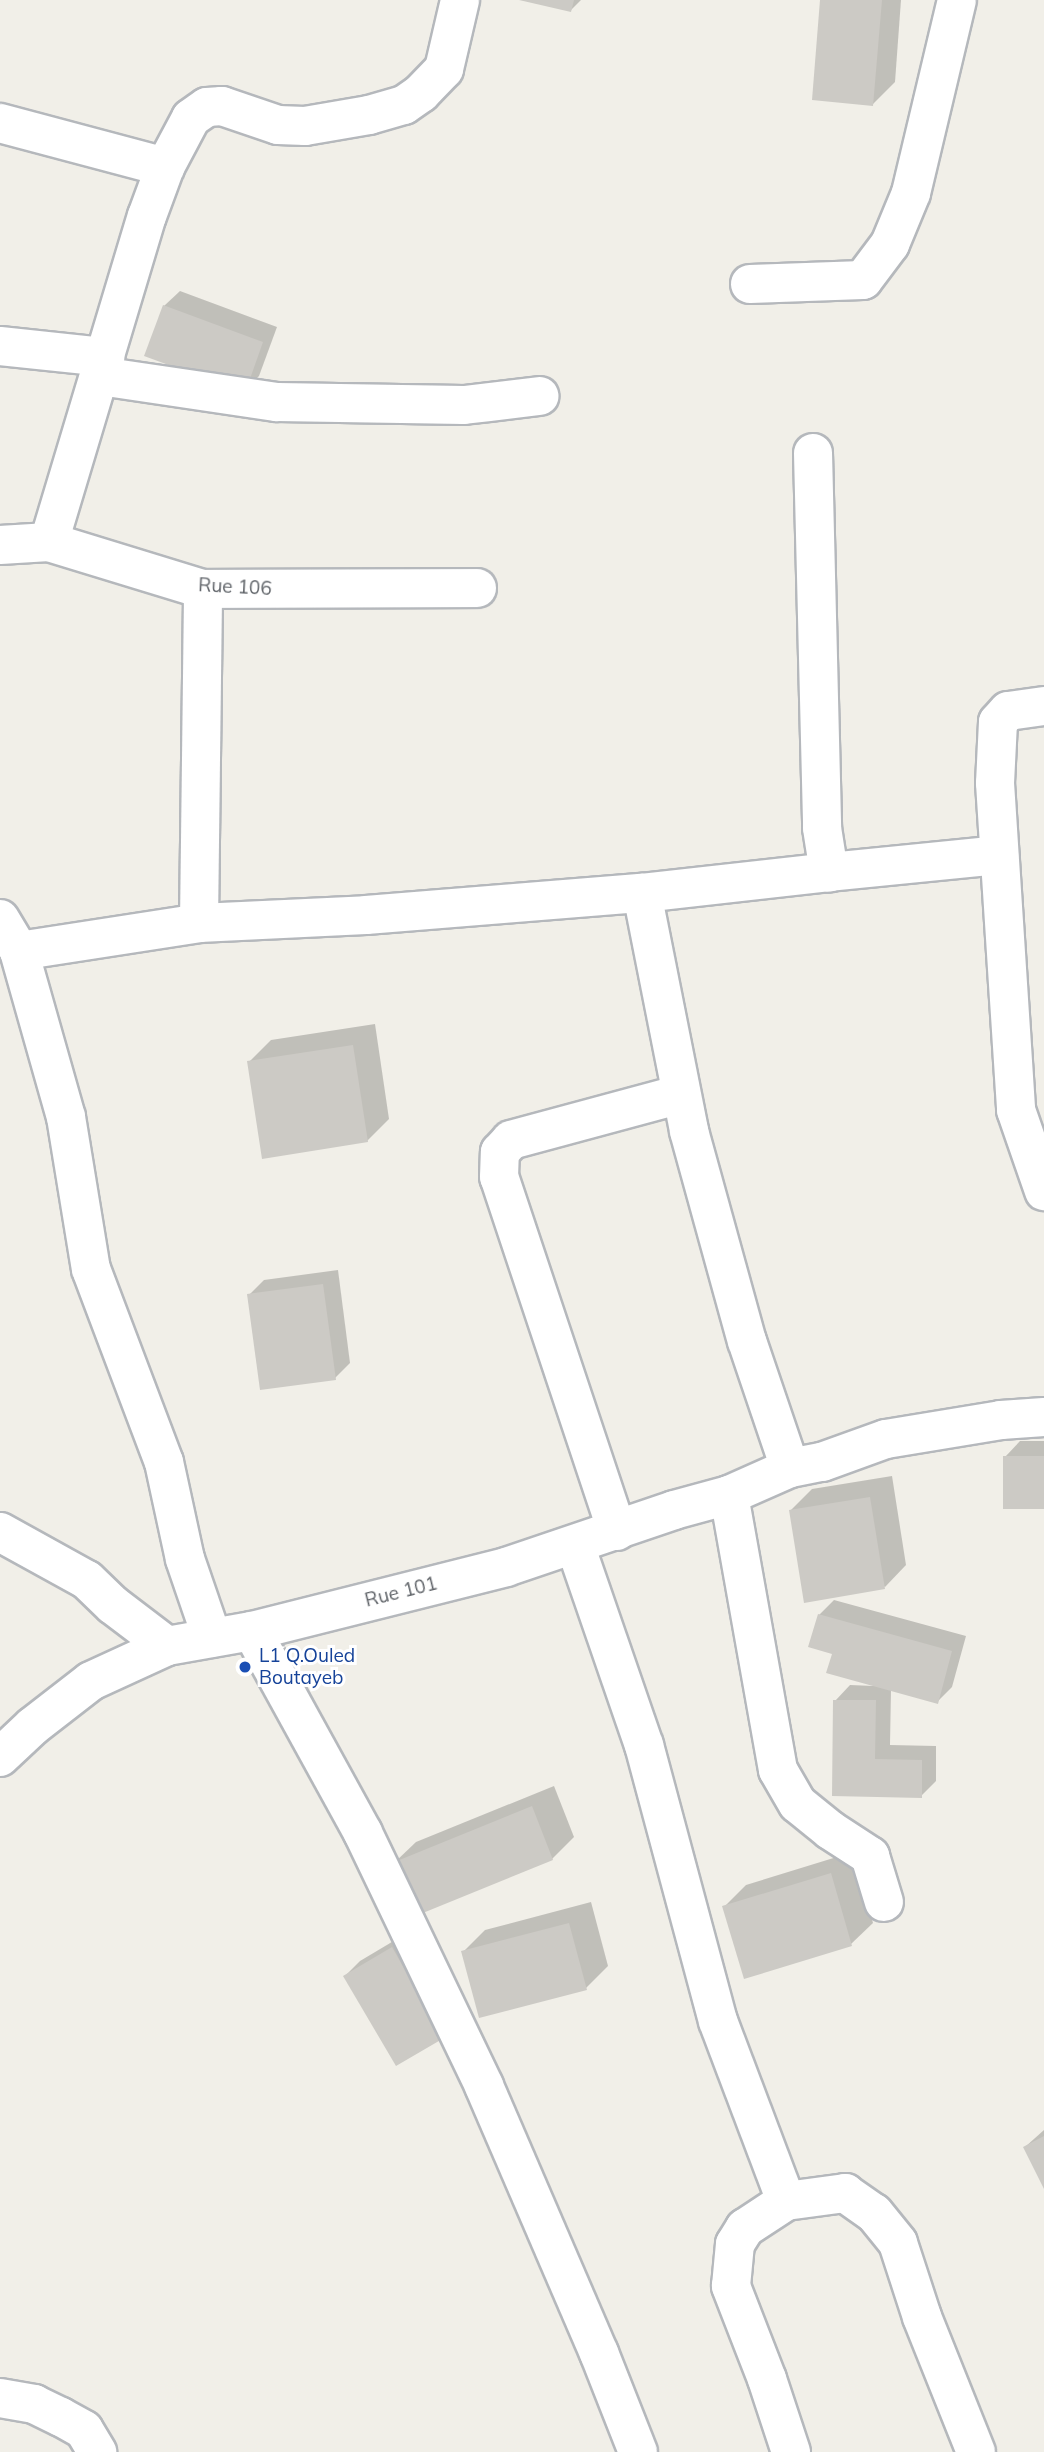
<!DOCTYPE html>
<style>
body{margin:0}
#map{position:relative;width:1044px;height:2452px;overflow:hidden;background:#f1efe8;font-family:Mulish,sans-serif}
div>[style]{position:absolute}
.shadow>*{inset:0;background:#0003}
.building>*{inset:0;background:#cccac5}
.roads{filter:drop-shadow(2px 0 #b5b8bc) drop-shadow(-2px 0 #b5b8bc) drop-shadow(0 2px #b5b8bc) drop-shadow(0 -2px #b5b8bc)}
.minor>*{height:38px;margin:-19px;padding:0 19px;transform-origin:19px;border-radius:19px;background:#fff}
.dots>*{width:19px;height:19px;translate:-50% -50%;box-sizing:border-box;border:4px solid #fff;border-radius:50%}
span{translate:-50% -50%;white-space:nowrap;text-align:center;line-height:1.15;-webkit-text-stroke:6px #fff;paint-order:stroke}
.street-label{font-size:19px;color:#5f6368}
.transit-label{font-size:19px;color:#164399}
.left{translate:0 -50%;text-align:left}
</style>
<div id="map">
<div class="shadow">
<div style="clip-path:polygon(522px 0,581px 0,571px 10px)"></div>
<div style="clip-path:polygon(822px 0,901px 0,895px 82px,873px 104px)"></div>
<div style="clip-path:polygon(180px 291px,277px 327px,259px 376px,244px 391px,164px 306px)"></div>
<div style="clip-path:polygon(375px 1024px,389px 1119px,367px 1141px,249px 1062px,271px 1040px)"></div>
<div style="clip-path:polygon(338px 1270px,350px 1363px,335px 1378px,249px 1295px,264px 1280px)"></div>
<div style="clip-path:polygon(1020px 1441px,1044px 1441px,1044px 1507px,1005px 1457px)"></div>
<div style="clip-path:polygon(892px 1476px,906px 1565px,885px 1587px,790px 1511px,812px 1489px)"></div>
<div style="clip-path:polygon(834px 1600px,966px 1636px,952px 1687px,937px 1702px,891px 1689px,890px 1745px,936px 1746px,936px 1781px,921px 1796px,834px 1795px,835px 1701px,850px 1685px,874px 1686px,834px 1652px,819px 1615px)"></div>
<div style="clip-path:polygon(554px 1786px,574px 1837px,552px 1859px,394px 1863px,416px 1842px)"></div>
<div style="clip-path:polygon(853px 1852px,873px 1923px,851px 1944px,724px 1907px,746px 1885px)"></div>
<div style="clip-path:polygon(591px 1902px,608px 1966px,586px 1988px,463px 1952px,485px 1930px)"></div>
<div style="clip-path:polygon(407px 1933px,458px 2021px,345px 1976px,360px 1961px)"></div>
<div style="clip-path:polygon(1044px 2130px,1044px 2185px,1025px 2147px)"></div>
</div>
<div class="building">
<div style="clip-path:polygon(519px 0,574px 0,571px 12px)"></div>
<div style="clip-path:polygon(820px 0,882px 0,873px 106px,812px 100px)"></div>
<div style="clip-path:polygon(163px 305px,263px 342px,245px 393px,144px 356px)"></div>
<div style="clip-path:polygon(353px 1045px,368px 1142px,262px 1159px,247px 1061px)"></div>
<div style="clip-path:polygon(323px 1284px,336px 1380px,260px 1390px,247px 1294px)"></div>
<div style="clip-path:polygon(1003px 1456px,1044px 1456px,1044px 1509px,1003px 1509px)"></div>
<div style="clip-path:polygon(870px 1497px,885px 1589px,804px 1603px,789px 1510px)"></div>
<div style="clip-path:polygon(818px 1614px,952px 1651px,938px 1704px,826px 1673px,832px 1654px,808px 1647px)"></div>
<div style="clip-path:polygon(833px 1700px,876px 1700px,875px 1759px,922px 1760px,922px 1798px,832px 1796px)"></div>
<div style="clip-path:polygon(532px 1806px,553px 1860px,413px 1917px,392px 1863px)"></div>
<div style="clip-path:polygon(831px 1873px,852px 1946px,744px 1979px,722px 1906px)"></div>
<div style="clip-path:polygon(569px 1923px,587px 1990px,479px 2018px,461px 1951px)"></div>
<div style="clip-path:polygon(392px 1947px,444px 2038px,396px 2066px,343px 1976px)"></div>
<div style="clip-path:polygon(1044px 2136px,1044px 2189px,1023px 2147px)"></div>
</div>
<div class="roads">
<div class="minor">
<div style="left:0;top:123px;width:171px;rotate:14.9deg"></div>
<div style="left:750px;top:284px;width:113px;rotate:-2deg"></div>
<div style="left:863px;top:280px;width:45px;rotate:-53.1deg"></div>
<div style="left:890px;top:244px;width:55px;rotate:-67.6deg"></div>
<div style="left:911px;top:193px;width:198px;rotate:-76.6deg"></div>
<div style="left:0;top:346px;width:106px;rotate:6deg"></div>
<div style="left:100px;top:376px;width:179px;rotate:8.4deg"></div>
<div style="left:277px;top:402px;width:187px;rotate:0.9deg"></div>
<div style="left:464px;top:405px;width:76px;rotate:-6.8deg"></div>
<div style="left:813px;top:453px;width:375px;rotate:88.6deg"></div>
<div style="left:822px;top:828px;width:45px;rotate:81deg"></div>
<div style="left:829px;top:872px;width:171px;rotate:-5.7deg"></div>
<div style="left:49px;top:542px;width:340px;rotate:-73.3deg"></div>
<div style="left:147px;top:216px;width:52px;rotate:-69.8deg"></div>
<div style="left:165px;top:167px;width:55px;rotate:-62deg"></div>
<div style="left:191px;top:118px;width:19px;rotate:-35deg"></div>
<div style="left:207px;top:107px;width:15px;rotate:-4deg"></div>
<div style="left:222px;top:106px;width:59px;rotate:18.7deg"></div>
<div style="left:278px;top:125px;width:27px;rotate:2deg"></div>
<div style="left:305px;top:126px;width:65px;rotate:-9.8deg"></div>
<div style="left:369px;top:115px;width:36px;rotate:-16deg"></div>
<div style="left:404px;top:105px;width:21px;rotate:-35deg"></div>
<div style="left:421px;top:93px;width:33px;rotate:-46deg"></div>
<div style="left:444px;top:69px;width:71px;rotate:-76.9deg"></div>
<div style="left:0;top:545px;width:49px;rotate:-3.5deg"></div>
<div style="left:49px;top:542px;width:161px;rotate:17deg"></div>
<div style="left:203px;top:589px;width:274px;rotate:-0.2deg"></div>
<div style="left:1044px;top:706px;width:36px;rotate:172deg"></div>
<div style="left:1008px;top:711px;width:15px;rotate:132deg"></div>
<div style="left:998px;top:722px;width:61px;rotate:92.8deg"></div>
<div style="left:995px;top:783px;width:328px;rotate:86.3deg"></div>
<div style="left:1016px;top:1110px;width:86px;rotate:70.9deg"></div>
<div style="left:642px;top:893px;width:243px;rotate:78.8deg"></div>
<div style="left:689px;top:1131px;width:218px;rotate:74.6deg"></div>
<div style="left:747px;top:1341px;width:134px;rotate:71.3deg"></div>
<div style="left:0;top:919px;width:37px;rotate:59deg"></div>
<div style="left:19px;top:951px;width:173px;rotate:74.2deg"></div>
<div style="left:66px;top:1117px;width:154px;rotate:80.7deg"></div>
<div style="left:91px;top:1269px;width:206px;rotate:69.3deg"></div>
<div style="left:164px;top:1462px;width:99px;rotate:77.8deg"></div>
<div style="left:185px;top:1559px;width:83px;rotate:71.1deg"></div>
<div style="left:199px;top:923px;width:334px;rotate:-89.3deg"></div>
<div style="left:19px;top:951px;width:182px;rotate:-8.8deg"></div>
<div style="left:199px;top:923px;width:167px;rotate:-2.7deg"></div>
<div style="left:366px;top:915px;width:277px;rotate:-4.6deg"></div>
<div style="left:642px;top:893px;width:188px;rotate:-6.4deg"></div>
<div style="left:729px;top:1495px;width:279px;rotate:79.9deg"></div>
<div style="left:778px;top:1770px;width:39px;rotate:60deg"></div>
<div style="left:798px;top:1804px;width:41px;rotate:39.1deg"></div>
<div style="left:830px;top:1830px;width:48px;rotate:33deg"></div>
<div style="left:870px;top:1856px;width:48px;rotate:73.1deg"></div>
<div style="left:617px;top:1531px;width:373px;rotate:-108.4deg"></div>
<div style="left:499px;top:1177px;width:25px;rotate:-88deg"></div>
<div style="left:500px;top:1152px;width:16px;rotate:-47deg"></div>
<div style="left:511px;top:1140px;width:176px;rotate:-15.1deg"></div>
<div style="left:0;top:1532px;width:99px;rotate:28.9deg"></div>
<div style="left:87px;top:1580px;width:36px;rotate:44deg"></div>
<div style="left:113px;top:1605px;width:68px;rotate:37.2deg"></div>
<div style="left:575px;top:1545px;width:212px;rotate:71deg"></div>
<div style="left:644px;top:1745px;width:286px;rotate:75deg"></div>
<div style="left:718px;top:2021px;width:192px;rotate:69.3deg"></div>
<div style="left:252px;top:1631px;width:230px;rotate:61.2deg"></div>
<div style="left:363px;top:1833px;width:280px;rotate:64.4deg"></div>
<div style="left:484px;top:2086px;width:291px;rotate:66.7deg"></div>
<div style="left:599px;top:2353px;width:106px;rotate:68.5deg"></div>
<div style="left:0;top:1757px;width:45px;rotate:-43.2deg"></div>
<div style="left:33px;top:1726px;width:73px;rotate:-37.8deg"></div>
<div style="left:91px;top:1681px;width:84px;rotate:-24.7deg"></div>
<div style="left:167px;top:1646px;width:86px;rotate:-10deg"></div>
<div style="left:252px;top:1631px;width:262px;rotate:-14.1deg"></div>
<div style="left:506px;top:1567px;width:177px;rotate:-18.7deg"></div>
<div style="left:674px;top:1510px;width:57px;rotate:-15.3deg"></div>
<div style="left:729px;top:1495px;width:67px;rotate:-23.9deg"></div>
<div style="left:790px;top:1468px;width:33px;rotate:-11deg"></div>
<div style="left:822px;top:1462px;width:68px;rotate:-19.8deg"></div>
<div style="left:886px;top:1439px;width:117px;rotate:-9.4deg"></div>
<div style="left:1001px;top:1420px;width:43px;rotate:-4deg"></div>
<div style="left:0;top:2398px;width:35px;rotate:10deg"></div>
<div style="left:34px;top:2404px;width:30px;rotate:26deg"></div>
<div style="left:61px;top:2417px;width:26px;rotate:29deg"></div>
<div style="left:84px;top:2430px;width:26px;rotate:59deg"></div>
<div style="left:791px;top:2452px;width:77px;rotate:-108.2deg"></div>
<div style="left:767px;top:2379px;width:100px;rotate:-111.2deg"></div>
<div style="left:731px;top:2286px;width:42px;rotate:-84.6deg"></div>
<div style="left:735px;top:2244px;width:19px;rotate:-58deg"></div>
<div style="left:745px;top:2228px;width:49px;rotate:-33.4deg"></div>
<div style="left:786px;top:2201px;width:60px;rotate:-7.7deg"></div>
<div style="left:845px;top:2193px;width:35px;rotate:35deg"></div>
<div style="left:874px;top:2213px;width:38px;rotate:51deg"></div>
<div style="left:898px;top:2243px;width:78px;rotate:72deg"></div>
<div style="left:922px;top:2317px;width:145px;rotate:68.2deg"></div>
</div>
</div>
<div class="dots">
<div style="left:245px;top:1667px;background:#1a4fb4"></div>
</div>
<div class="street-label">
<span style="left:235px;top:587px;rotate:3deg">Rue 106</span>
<span style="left:401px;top:1592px;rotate:-14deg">Rue 101</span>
</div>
<div class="transit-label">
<span class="left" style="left:259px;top:1667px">L1 Q.Ouled<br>Boutayeb</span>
</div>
</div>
